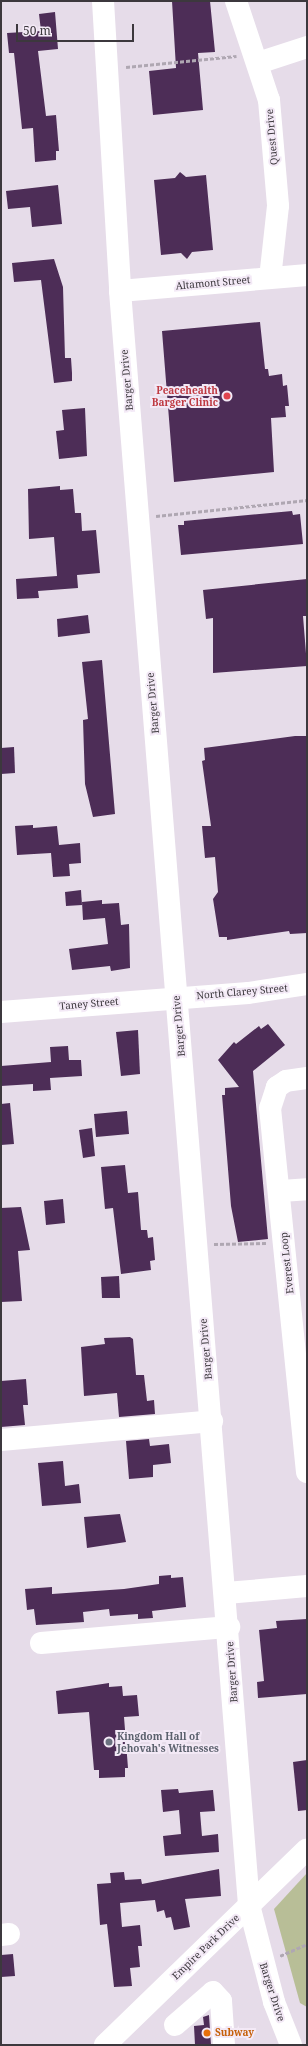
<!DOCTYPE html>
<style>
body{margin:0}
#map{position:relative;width:308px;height:2046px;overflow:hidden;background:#e6dce9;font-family:"Noto Serif",serif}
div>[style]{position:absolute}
.green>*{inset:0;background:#b8be97}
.building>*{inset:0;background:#4d2d57}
.path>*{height:2.5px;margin-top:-1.25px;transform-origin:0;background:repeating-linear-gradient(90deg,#afa7b2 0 4px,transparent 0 6px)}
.minor>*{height:22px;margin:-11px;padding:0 11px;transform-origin:11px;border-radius:11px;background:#fff}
.major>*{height:22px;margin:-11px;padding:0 11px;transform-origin:11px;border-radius:11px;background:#fff}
.dots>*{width:11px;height:11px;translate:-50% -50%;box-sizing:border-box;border:2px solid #f3e9f6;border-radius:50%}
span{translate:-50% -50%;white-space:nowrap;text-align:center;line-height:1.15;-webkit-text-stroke:4px #f3e9f6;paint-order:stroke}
.street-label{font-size:10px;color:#3c383d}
.health-label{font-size:10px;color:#be3a42;font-weight:700}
.right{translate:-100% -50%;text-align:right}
.worship-label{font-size:10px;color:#5b616d;font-weight:700}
.left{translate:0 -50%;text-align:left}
.food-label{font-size:10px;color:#c56008;font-weight:700}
.frame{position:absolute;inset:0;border:2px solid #3c383d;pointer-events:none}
.scale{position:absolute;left:16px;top:24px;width:118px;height:18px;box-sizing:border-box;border:2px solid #3c383d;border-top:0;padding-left:5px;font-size:12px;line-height:14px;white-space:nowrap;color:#3c383d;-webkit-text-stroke:3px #f3e9f6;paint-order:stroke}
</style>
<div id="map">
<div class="green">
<div style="clip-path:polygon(307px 1873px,307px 2007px,300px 2003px,274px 1909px)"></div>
</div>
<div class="building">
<div style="clip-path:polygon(172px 1px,210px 1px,215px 52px,198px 53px,203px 110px,153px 115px,149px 71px,176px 68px)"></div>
<div style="clip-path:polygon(55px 12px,58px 49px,38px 51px,46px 116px,56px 115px,59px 151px,56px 151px,56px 160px,35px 162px,33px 128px,22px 129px,14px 53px,9px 53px,7px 33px,41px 31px,39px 14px)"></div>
<div style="clip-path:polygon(180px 172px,186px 177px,206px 175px,213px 250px,192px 252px,187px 259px,181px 253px,161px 255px,154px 180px,175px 178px)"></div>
<div style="clip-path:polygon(58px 185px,62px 224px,32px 227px,30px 207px,8px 209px,6px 191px)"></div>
<div style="clip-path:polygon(54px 259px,63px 287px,65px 358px,71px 358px,72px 373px,72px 381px,54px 383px,41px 280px,14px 282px,12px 263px)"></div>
<div style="clip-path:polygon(260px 322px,265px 369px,268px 369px,269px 376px,282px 374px,283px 386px,287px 385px,289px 406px,285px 406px,286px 417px,271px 418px,274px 472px,174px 482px,162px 331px)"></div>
<div style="clip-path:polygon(85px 408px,87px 456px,59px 459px,56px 431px,64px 430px,62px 410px)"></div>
<div style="clip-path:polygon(60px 486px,60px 490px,73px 489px,75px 513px,81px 513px,82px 531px,96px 530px,100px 573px,77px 575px,78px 588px,38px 591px,39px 598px,17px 599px,16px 579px,57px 576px,54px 537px,29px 539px,28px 489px)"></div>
<div style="clip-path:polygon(292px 511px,293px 515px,300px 514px,303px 544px,181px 555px,178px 525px,184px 525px,184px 521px)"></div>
<div style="clip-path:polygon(307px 579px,307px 616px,303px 616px,307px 666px,213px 673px,213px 618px,206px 619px,203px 590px)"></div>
<div style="clip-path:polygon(88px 615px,90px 633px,58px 637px,57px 619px)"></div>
<div style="clip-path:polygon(102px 660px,115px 814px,93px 817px,85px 784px,83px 720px,88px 719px,82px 662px)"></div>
<div style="clip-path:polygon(295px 736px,307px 736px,307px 933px,290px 934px,289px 931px,227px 940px,227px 937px,219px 937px,213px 899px,218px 892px,215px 857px,205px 858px,202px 826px,211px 826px,202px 761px,205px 760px,204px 748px)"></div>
<div style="clip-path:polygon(14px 747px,15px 773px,1px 774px,1px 748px)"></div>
<div style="clip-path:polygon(33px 825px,33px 828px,57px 826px,59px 845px,80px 843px,81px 863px,69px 864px,70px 876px,53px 877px,51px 853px,17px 855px,15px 826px)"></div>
<div style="clip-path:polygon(81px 890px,82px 905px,66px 906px,65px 892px)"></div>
<div style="clip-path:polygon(102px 900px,102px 904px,119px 903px,121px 925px,129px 924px,130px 968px,111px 971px,110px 966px,72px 970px,69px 949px,108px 944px,105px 918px,83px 920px,82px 902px)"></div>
<div style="clip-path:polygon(268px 1024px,285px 1045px,253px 1071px,268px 1239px,238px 1242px,231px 1206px,222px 1095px,225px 1095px,225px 1088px,239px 1087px,218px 1060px,234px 1042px,236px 1044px,259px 1026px,261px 1029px)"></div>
<div style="clip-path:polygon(138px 1030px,140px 1074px,121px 1076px,116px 1032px)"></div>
<div style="clip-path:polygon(68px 1046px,69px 1060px,81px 1060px,82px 1076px,50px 1078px,51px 1090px,33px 1091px,33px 1084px,1px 1086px,1px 1066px,51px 1062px,50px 1047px)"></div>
<div style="clip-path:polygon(10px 1103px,14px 1144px,1px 1145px,1px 1104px)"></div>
<div style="clip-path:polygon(127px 1111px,129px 1134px,96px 1137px,94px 1114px)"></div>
<div style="clip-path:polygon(92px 1128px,95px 1156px,83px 1158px,79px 1130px)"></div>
<div style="clip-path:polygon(125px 1165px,128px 1193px,138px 1192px,141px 1230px,147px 1230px,148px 1238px,153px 1237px,155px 1260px,150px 1261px,151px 1270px,121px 1274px,113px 1208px,105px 1209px,101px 1167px)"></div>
<div style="clip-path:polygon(63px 1199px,65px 1223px,46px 1225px,44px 1201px)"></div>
<div style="clip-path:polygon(21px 1207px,30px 1250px,18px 1251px,22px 1301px,1px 1302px,1px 1208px)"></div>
<div style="clip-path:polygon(119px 1276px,120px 1298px,102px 1298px,101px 1277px)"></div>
<div style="clip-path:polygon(130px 1337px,133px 1339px,136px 1375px,144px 1375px,147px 1401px,154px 1400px,155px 1414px,119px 1417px,117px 1393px,84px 1396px,81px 1347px,105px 1344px,104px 1338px)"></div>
<div style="clip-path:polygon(26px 1379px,28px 1405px,23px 1405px,25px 1425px,1px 1427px,1px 1381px)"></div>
<div style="clip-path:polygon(149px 1439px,150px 1446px,169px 1444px,171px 1463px,153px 1465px,153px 1477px,129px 1479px,126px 1441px)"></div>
<div style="clip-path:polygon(63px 1461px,65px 1486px,79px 1484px,81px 1503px,42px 1506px,38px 1463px)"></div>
<div style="clip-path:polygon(120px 1514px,126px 1542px,87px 1548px,84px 1517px)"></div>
<div style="clip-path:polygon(171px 1575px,171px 1578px,183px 1577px,186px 1607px,152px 1611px,153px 1618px,138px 1619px,138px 1614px,110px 1616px,109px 1609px,83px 1612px,84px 1622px,36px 1625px,34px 1609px,27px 1610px,25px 1589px,52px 1587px,52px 1594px,124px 1589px,159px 1584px,159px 1576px)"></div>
<div style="clip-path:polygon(307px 1619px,307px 1694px,258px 1698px,257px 1682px,264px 1681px,259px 1630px,277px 1628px,276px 1621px)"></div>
<div style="clip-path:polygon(109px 1683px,109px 1687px,122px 1686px,123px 1696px,137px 1695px,139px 1716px,124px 1717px,128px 1768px,125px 1768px,125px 1777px,99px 1778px,99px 1770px,94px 1770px,89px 1712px,58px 1714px,56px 1691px)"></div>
<div style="clip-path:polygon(307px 1760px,307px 1810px,298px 1811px,293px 1762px)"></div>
<div style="clip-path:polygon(178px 1789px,179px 1793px,213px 1790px,215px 1811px,200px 1812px,202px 1836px,218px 1834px,219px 1852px,165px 1856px,163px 1836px,181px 1834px,179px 1810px,163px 1812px,161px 1790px)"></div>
<div style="clip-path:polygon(219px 1869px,221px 1896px,185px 1899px,190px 1927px,174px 1930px,171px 1917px,166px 1918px,164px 1910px,157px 1912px,155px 1900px,120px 1903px,122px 1927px,140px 1925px,142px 1946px,138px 1946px,140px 1967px,130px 1968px,132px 1986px,114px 1987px,107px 1924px,100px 1925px,97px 1884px,111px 1883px,110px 1873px,124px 1872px,125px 1880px,141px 1879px,142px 1884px)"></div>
<div style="clip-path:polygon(13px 1954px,15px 1976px,1px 1977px,1px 1955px)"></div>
<div style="clip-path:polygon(209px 2015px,211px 2045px,195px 2045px,194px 2026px,204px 2025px,203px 2017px)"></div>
</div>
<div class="path">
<div style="left:126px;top:67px;width:111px;rotate:-5.7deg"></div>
<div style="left:156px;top:516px;width:152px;rotate:-6deg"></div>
<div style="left:214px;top:1244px;width:52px;rotate:-1.1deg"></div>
<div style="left:280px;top:1956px;width:30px;rotate:-24deg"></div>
</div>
<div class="minor">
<div style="left:236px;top:1px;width:104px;rotate:71.6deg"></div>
<div style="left:269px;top:100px;width:106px;rotate:85.1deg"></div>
<div style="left:278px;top:206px;width:72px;rotate:96.3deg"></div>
<div style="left:258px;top:63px;width:52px;rotate:-18.1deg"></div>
<div style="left:120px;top:291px;width:188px;rotate:-4.9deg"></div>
<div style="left:1px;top:1012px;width:248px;rotate:-4.4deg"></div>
<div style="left:248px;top:993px;width:60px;rotate:-8.7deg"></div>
<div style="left:307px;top:1078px;width:21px;rotate:172deg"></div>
<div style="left:286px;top:1081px;width:11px;rotate:146deg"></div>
<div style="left:277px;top:1087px;width:22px;rotate:108deg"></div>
<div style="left:270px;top:1108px;width:366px;rotate:84.2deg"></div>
<div style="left:281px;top:1191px;width:26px;rotate:-4deg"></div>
<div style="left:1px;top:1440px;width:212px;rotate:-5.1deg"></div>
<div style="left:226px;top:1593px;width:81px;rotate:-4.9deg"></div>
<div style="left:41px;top:1643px;width:189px;rotate:-4.9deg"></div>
<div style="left:1px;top:1935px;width:8px;rotate:-7deg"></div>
<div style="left:175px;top:2025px;width:50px;rotate:-41deg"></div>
<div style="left:213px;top:1992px;width:12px;rotate:48deg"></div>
<div style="left:221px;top:2001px;width:44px;rotate:86.1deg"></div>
<div style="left:105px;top:2045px;width:281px;rotate:-44.1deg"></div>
</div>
<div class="major">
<div style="left:103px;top:1px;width:290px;rotate:86.6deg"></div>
<div style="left:120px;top:291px;width:1619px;rotate:85.43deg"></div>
<div style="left:249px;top:1905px;width:100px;rotate:75.5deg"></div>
<div style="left:274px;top:2002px;width:46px;rotate:68.4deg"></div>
</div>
<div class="dots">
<div style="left:227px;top:396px;background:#e0444e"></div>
<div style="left:109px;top:1742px;background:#6b7280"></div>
<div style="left:207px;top:2033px;background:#e8710a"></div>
</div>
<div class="street-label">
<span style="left:272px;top:137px;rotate:-95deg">Quest Drive</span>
<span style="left:213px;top:283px;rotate:-5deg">Altamont Street</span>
<span style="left:127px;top:380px;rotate:-95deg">Barger Drive</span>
<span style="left:153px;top:703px;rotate:-95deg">Barger Drive</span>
<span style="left:242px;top:992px;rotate:-5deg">North Clarey Street</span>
<span style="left:89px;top:1004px;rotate:-5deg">Taney Street</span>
<span style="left:179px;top:1026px;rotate:-95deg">Barger Drive</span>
<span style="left:287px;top:1263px;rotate:-96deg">Everest Loop</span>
<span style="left:206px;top:1349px;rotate:-95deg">Barger Drive</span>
<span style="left:232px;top:1672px;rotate:-94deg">Barger Drive</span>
<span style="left:206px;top:1947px;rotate:-44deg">Empire Park Drive</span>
<span style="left:272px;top:1992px;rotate:72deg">Barger Drive</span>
</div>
<div class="health-label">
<span class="right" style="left:218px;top:396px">Peacehealth<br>Barger Clinic</span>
</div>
<div class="worship-label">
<span class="left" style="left:117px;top:1742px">Kingdom Hall of<br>Jehovah's Witnesses</span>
</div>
<div class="food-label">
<span class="left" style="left:215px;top:2033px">Subway</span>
</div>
<div class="frame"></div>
<div class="scale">50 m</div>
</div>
